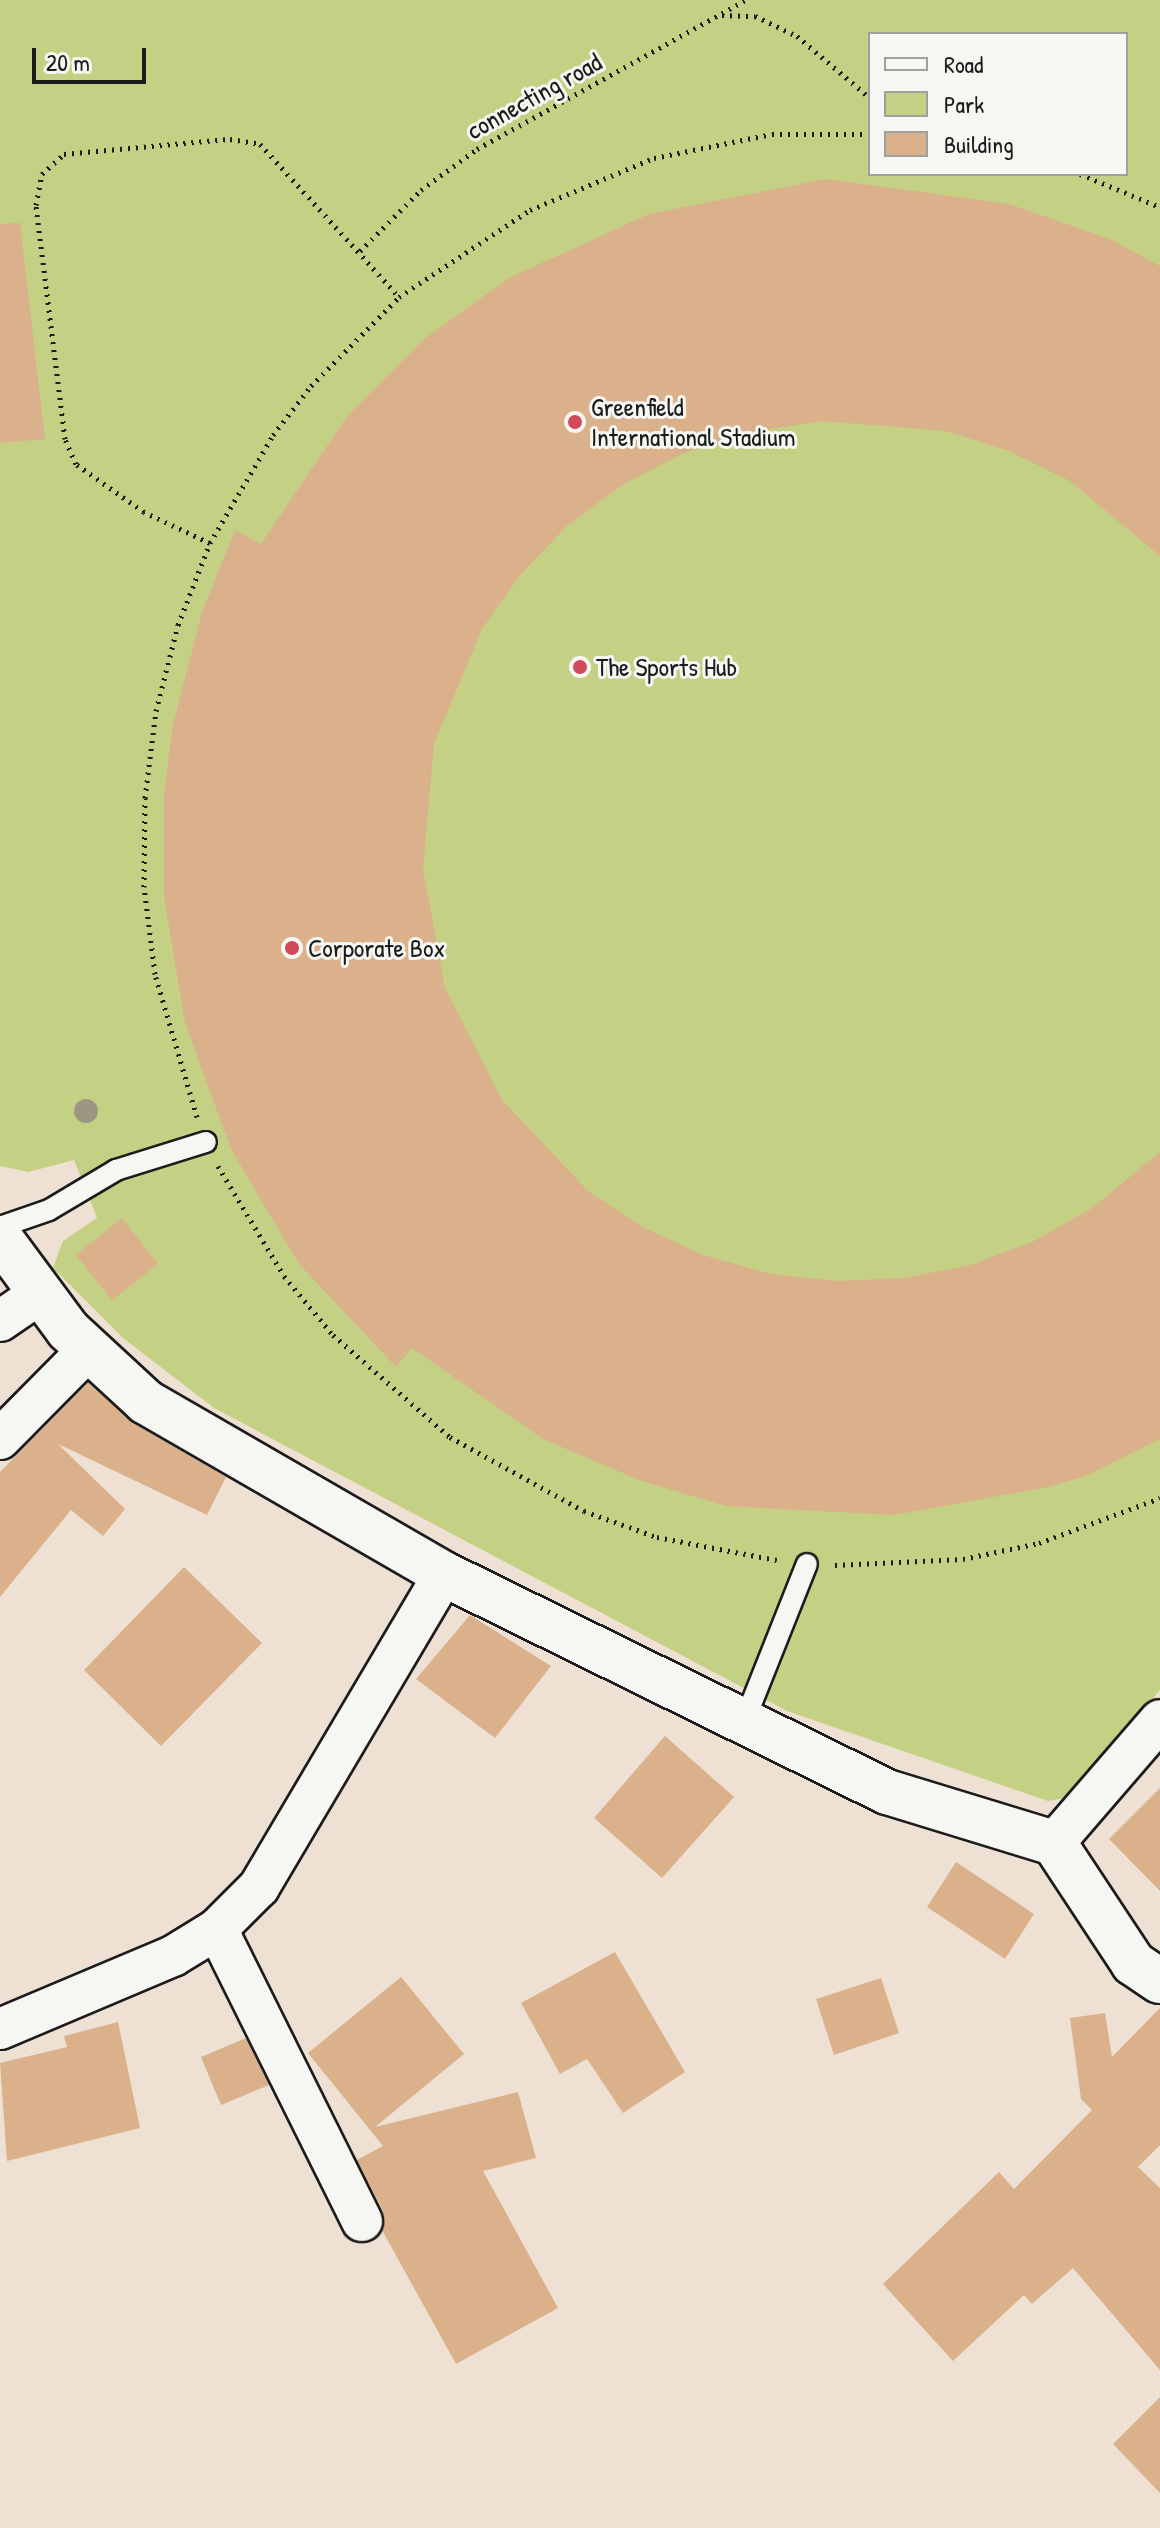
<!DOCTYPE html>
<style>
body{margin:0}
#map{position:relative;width:1160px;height:2528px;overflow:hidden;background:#eee1d3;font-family:"Patrick Hand",sans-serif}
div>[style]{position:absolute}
.green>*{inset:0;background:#c4d083}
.building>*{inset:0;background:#dab18b}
.path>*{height:5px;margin-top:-2.5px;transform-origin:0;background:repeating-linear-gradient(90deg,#1c1c1c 0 2px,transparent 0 8px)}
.roads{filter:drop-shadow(2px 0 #1c1c1c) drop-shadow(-2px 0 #1c1c1c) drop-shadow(0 2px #1c1c1c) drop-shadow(0 -2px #1c1c1c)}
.lane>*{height:20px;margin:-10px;padding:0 10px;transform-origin:10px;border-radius:10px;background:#f6f6f2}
.street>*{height:40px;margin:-20px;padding:0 20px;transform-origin:20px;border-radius:20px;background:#f6f6f2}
.secondary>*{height:44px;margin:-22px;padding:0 22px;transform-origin:22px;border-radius:22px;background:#f6f6f2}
.trees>*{width:24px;height:24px;margin:-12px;border-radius:50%;background:#9b9782}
.dots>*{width:22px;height:22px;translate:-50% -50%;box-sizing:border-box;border:4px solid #f6f6f2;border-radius:50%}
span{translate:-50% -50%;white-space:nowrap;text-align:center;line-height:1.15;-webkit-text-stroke:6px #f6f6f2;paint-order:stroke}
.street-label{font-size:26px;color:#1c1c1c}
.poi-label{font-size:26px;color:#1c1c1c}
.left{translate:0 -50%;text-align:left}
.legend{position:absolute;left:868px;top:32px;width:260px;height:144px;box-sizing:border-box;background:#f6f6f2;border:2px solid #9f9f9c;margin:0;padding:10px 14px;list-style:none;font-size:24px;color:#1c1c1c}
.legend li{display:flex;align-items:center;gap:16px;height:40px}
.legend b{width:40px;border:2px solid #9f9f9c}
.scale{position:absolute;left:32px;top:48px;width:114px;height:36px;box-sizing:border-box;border:4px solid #1c1c1c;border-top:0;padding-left:10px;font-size:24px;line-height:28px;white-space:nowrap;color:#1c1c1c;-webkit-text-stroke:6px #f6f6f2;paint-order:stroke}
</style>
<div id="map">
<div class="green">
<div style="clip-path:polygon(evenodd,0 0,1160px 0,1160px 1690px,1070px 1797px,1048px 1801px,787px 1711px,214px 1408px,123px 1338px,53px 1268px,63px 1241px,97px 1218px,74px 1160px,28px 1172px,0 1166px,0 0,870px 34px,1126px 34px,1126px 174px,870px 174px,870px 34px)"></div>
</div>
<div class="building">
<div style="clip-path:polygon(826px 179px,1009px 204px,1110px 239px,1160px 266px,1160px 556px,1070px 481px,1009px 451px,946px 431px,822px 421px,746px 433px,682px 454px,622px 485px,568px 525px,521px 574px,482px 629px,434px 744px,423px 869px,445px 988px,502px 1100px,588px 1191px,644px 1228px,706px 1256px,771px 1274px,837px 1281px,904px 1278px,971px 1265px,1034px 1241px,1092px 1208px,1160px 1152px,1160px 1439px,1086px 1476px,1048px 1487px,894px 1515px,726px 1506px,639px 1480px,543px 1439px,412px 1348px,396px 1367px,299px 1264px,231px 1149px,185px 1023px,164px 897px,164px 796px,172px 729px,202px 612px,235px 530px,261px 544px,348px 415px,424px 339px,509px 278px,649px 214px)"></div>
<div style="clip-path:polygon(20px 223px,45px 439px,0 443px,0 224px)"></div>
<div style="clip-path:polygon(122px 1218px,158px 1264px,112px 1300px,76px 1255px)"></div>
<div style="clip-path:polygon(88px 1383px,133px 1423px,226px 1477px,207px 1515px,58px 1444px,125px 1509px,103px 1536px,71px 1510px,0 1597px,0 1472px)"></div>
<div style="clip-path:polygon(184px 1567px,262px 1643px,161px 1746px,84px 1670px)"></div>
<div style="clip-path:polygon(470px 1615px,551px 1666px,495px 1738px,416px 1679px)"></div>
<div style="clip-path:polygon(665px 1736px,734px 1797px,662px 1878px,594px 1818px)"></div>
<div style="clip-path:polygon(1160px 1788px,1160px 1891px,1109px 1839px)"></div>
<div style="clip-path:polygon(956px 1862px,1034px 1914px,1005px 1959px,927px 1907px)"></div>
<div style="clip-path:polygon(615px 1952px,685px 2072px,623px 2113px,587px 2059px,560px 2074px,521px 2003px)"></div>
<div style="clip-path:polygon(401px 1977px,464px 2054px,375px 2127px,518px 2092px,536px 2158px,483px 2171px,558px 2308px,456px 2364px,382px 2230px,383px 2211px,357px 2160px,383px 2146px,308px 2053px)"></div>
<div style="clip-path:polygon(881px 1978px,899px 2033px,834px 2055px,816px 1999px)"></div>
<div style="clip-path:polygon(1160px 2008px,1160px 2145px,1138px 2167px,1160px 2188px,1160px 2370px,1073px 2268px,1032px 2304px,1024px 2295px,953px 2361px,883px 2284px,999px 2172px,1014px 2189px,1092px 2110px,1081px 2099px,1070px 2018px,1105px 2013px,1112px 2057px)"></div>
<div style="clip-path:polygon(118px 2022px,140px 2128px,7px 2161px,0 2063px,67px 2047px,64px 2036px)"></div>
<div style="clip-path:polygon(246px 2038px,269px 2085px,221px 2105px,201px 2057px)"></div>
<div style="clip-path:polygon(1160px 2397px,1160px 2493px,1113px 2444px)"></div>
</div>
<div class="path">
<div style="left:722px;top:15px;width:33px;rotate:2deg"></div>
<div style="left:755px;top:16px;width:47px;rotate:25.5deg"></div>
<div style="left:797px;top:36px;width:96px;rotate:40.3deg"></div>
<div style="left:1080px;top:174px;width:87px;rotate:22.4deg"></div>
<div style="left:360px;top:251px;width:86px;rotate:-45deg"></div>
<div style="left:421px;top:190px;width:69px;rotate:-36.2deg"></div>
<div style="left:477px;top:149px;width:308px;rotate:-29deg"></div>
<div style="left:210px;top:543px;width:73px;rotate:-154.8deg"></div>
<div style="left:144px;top:512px;width:83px;rotate:-144.8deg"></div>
<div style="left:76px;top:464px;width:27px;rotate:-114deg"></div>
<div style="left:65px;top:439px;width:236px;rotate:-97.1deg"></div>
<div style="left:36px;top:205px;width:32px;rotate:-79deg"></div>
<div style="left:42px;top:174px;width:30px;rotate:-42deg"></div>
<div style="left:64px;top:154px;width:167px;rotate:-5.2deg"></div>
<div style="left:230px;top:139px;width:30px;rotate:9deg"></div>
<div style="left:260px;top:144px;width:207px;rotate:47.7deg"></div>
<div style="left:197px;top:1117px;width:149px;rotate:-106.4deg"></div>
<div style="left:155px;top:974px;width:88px;rotate:-97.2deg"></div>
<div style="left:144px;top:887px;width:89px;rotate:-89.4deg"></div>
<div style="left:145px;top:798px;width:88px;rotate:-82.8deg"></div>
<div style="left:156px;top:711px;width:89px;rotate:-75.7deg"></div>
<div style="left:178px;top:625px;width:88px;rotate:-68.7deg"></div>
<div style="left:210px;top:543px;width:125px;rotate:-59.7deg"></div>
<div style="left:273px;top:435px;width:62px;rotate:-52.2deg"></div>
<div style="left:311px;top:386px;width:125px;rotate:-45.3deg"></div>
<div style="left:399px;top:297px;width:157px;rotate:-33.6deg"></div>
<div style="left:530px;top:210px;width:134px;rotate:-22.8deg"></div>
<div style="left:654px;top:158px;width:120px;rotate:-11.5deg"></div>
<div style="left:772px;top:134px;width:98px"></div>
<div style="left:218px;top:1166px;width:128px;rotate:59deg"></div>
<div style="left:284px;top:1276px;width:77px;rotate:50.3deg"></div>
<div style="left:333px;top:1335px;width:155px;rotate:41.1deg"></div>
<div style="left:450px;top:1437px;width:153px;rotate:28.9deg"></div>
<div style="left:584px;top:1511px;width:77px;rotate:19.6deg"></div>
<div style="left:657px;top:1537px;width:122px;rotate:10.9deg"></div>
<div style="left:835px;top:1565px;width:128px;rotate:-2.7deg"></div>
<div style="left:963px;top:1559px;width:78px;rotate:-11.9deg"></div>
<div style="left:1039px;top:1543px;width:129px;rotate:-20.4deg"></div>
</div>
<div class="roads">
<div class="lane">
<div style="left:0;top:1227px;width:52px;rotate:-19.1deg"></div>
<div style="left:49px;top:1210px;width:78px;rotate:-30.8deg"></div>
<div style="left:116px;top:1170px;width:94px;rotate:-17.3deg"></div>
<div style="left:744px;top:1722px;width:170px;rotate:-68.3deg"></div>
</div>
<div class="street">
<div style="left:0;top:1321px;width:50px;rotate:-34.3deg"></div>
<div style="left:0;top:1439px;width:127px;rotate:-45.3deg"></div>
<div style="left:1054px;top:1843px;width:162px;rotate:-49.2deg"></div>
<div style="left:217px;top:1929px;width:326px;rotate:63.6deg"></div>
<div style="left:0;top:2029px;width:188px;rotate:-22.9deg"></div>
<div style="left:173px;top:1956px;width:52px;rotate:-31.5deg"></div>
<div style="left:217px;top:1929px;width:59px;rotate:-45deg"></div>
<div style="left:259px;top:1887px;width:364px;rotate:-59.4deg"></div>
</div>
<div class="secondary">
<div style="left:0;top:1238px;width:114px;rotate:53.5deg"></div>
<div style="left:68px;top:1330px;width:106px;rotate:42.7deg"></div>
<div style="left:146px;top:1402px;width:344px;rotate:30deg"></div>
<div style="left:444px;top:1574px;width:494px;rotate:26.2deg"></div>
<div style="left:887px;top:1792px;width:175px;rotate:17deg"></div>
<div style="left:1054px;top:1843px;width:144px;rotate:56.6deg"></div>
<div style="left:1133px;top:1963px;width:32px;rotate:34deg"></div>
</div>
</div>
<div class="trees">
<div style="left:86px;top:1111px"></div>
</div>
<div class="dots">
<div style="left:575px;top:422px;background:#d1495b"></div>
<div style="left:580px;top:667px;background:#d1495b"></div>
<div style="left:292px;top:948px;background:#d1495b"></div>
</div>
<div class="street-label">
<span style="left:534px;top:96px;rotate:-29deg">connecting road</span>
</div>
<div class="poi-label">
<span class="left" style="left:591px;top:422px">Greenfield<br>International Stadium</span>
<span class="left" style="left:596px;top:667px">The Sports Hub</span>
<span class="left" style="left:308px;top:948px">Corporate Box</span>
</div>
<ul class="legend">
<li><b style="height:10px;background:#f6f6f2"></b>Road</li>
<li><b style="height:22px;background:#c4d083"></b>Park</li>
<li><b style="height:22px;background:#dab18b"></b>Building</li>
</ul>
<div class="scale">20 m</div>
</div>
